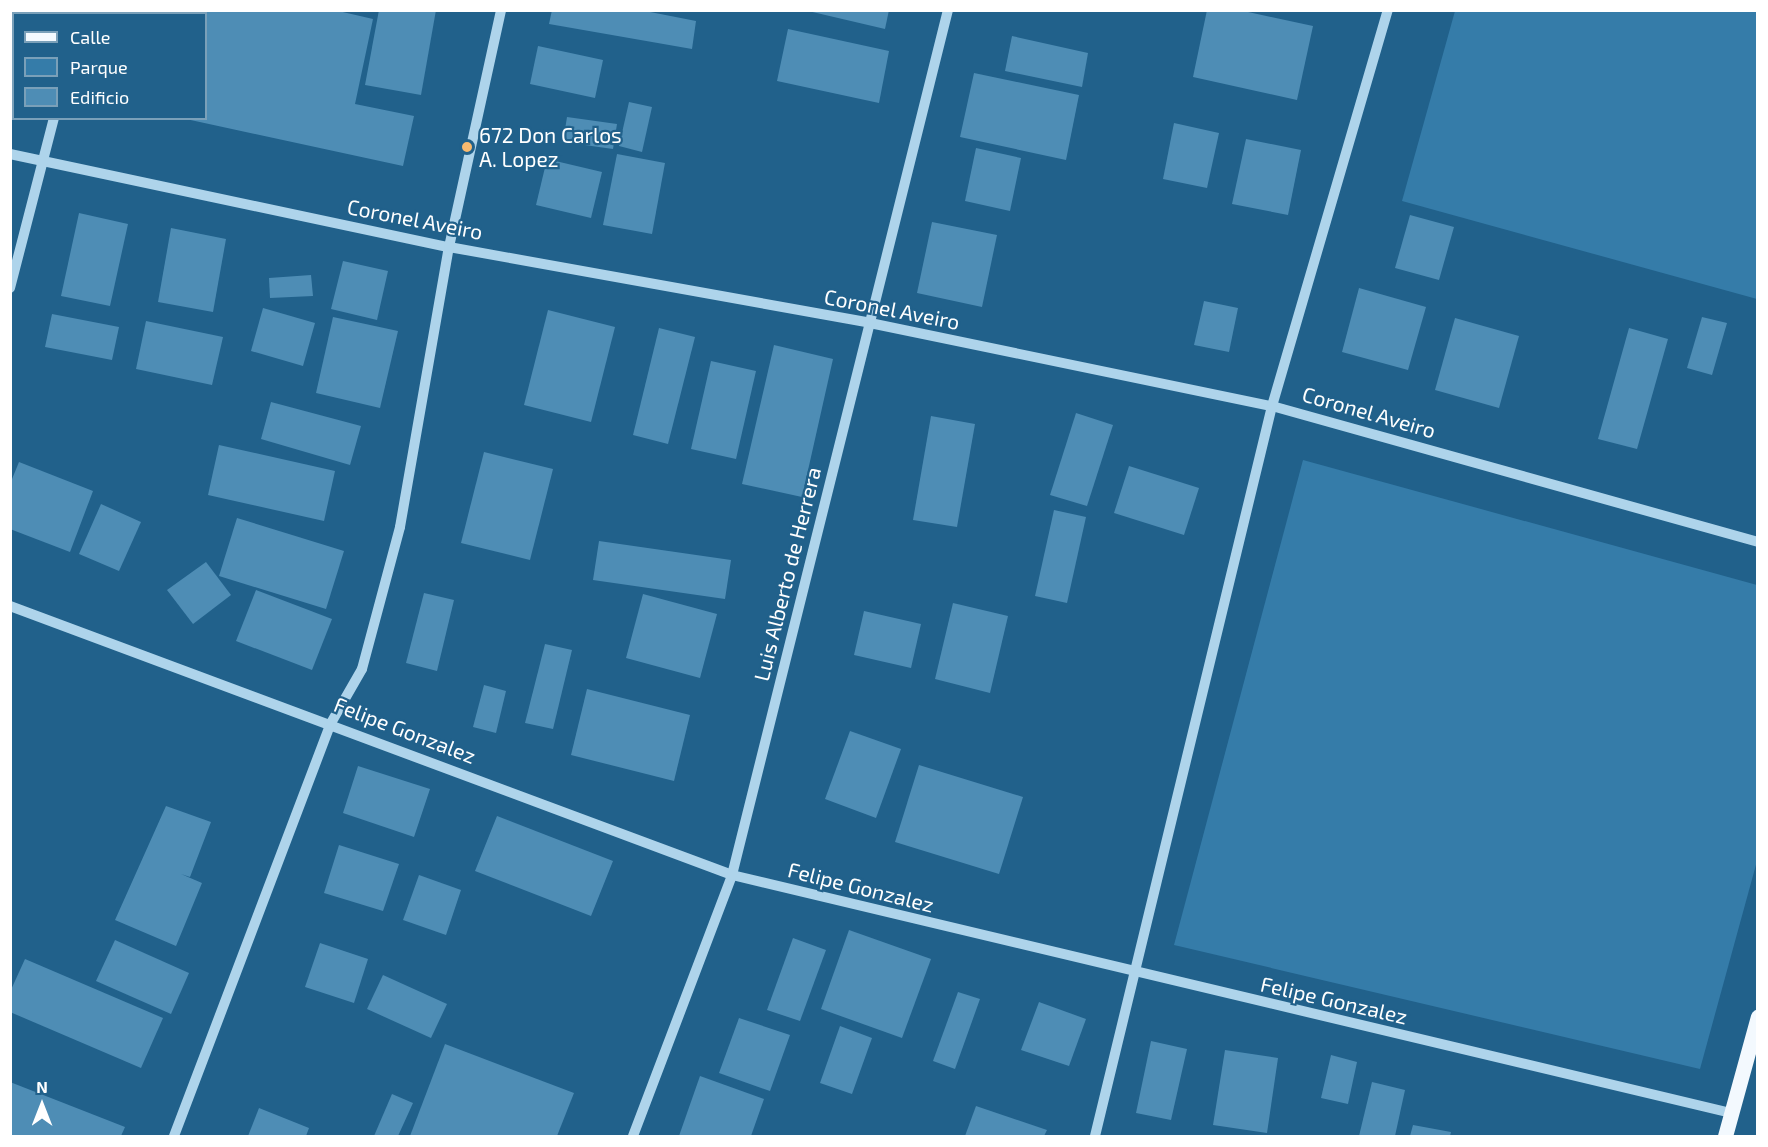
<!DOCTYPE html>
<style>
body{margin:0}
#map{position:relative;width:1768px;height:1147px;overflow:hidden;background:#21618b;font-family:"Exo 2",sans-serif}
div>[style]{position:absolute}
.green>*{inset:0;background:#357ca9}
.building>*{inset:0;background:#4e8db5}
.minor>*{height:10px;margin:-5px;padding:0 5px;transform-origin:5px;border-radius:5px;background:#aed4eb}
.major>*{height:15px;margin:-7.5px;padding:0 7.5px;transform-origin:7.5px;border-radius:7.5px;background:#f3f9fe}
.dots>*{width:16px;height:16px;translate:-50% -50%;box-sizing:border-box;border:3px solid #21618b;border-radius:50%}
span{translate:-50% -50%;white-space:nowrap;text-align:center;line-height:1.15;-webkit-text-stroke:4.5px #21618b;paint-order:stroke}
.poi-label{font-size:21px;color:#fff}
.left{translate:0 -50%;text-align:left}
.street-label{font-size:21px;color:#fff}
.frame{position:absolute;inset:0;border:12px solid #fff;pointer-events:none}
.legend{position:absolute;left:12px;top:12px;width:195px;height:108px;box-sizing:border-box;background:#21618b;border:2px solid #7aa0b9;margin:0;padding:8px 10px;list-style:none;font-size:18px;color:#fff}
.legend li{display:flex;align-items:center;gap:12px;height:30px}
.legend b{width:30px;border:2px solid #7aa0b9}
.north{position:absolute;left:12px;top:1075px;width:60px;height:60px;-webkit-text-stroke:4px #21618b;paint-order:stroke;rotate:0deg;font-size:16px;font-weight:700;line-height:24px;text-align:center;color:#fff}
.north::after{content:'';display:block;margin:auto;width:21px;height:27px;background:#fff;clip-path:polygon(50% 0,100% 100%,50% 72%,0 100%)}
</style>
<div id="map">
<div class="green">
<div style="clip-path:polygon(1455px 11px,1757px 11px,1757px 299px,1402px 201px)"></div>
<div style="clip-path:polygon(1303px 460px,1757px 585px,1757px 861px,1700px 1069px,1174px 945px)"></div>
</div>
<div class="building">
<div style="clip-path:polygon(144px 10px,190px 10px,144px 14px)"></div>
<div style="clip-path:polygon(204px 10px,334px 10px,373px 19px,355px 104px,414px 116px,403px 166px,186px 119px,206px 118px)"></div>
<div style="clip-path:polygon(379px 10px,436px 10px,421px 95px,365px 85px)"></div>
<div style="clip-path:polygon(552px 10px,640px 10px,696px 21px,692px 49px,549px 24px)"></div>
<div style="clip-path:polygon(804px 10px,889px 10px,885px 29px)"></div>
<div style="clip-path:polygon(1207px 10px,1239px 10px,1313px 26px,1297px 100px,1193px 77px)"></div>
<div style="clip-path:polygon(788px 29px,889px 51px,879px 103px,777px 81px)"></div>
<div style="clip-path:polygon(1012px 36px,1088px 53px,1082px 87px,1005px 71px)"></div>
<div style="clip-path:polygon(538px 46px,603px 60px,595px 98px,530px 84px)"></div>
<div style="clip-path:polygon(974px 73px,1079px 95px,1066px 160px,960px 137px)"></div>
<div style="clip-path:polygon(629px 102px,652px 107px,642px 152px,619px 146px)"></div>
<div style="clip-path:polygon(567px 117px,617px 124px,613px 149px,563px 142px)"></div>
<div style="clip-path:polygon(1174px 123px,1219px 133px,1207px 188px,1163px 179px)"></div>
<div style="clip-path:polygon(1246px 139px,1301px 150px,1288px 215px,1232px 204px)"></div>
<div style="clip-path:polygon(976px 148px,1021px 158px,1010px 211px,965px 201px)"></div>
<div style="clip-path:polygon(617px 154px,665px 163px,652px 234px,603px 225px)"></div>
<div style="clip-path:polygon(547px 159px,602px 172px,591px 218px,536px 205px)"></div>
<div style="clip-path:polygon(79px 213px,128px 224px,110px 306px,61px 296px)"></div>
<div style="clip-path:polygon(1410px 215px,1454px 227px,1439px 280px,1395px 268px)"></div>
<div style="clip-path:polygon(932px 222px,997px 235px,982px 307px,917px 293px)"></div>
<div style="clip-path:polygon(171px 228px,226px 239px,213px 312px,158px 302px)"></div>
<div style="clip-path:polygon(343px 261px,388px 271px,377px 320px,331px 309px)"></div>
<div style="clip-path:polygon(311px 275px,313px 296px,270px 298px,269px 278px)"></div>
<div style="clip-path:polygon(1359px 288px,1426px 307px,1408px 370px,1342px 352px)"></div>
<div style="clip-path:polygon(1204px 301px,1238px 308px,1229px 352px,1194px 345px)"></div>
<div style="clip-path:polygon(263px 308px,315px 323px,303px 366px,251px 351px)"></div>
<div style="clip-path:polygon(548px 310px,615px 327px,591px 422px,524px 405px)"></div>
<div style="clip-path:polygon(52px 314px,119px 327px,112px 360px,45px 347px)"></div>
<div style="clip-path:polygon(333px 317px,398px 331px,380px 408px,316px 393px)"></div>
<div style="clip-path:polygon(1702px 317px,1727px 323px,1712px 375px,1687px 368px)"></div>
<div style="clip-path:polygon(1455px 318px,1519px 336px,1499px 408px,1435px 390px)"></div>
<div style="clip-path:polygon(146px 321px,223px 337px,212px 385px,136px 369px)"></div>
<div style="clip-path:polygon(659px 328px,695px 337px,668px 444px,633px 435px)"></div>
<div style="clip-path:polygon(1629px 328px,1668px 339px,1637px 449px,1598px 439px)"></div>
<div style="clip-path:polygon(774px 345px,833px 359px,802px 497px,742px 484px)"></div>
<div style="clip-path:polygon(711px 361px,756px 371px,736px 459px,691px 449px)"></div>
<div style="clip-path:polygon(271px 402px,361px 426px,350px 465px,261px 439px)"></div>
<div style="clip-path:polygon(1076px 413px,1113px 425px,1087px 506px,1050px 495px)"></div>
<div style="clip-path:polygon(931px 416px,975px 424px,957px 527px,913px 520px)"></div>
<div style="clip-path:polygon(219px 445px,335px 471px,324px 521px,208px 495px)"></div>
<div style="clip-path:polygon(484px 452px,553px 469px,530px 560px,461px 543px)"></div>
<div style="clip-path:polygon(19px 462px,93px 491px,70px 552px,10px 529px,10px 484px)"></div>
<div style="clip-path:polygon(1129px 466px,1199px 488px,1184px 535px,1114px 513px)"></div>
<div style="clip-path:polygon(101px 504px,141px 522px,119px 571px,79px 554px)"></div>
<div style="clip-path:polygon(1054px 510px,1086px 517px,1067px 603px,1035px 596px)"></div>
<div style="clip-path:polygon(237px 518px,344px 551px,326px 609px,219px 576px)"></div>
<div style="clip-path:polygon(599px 541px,731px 560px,725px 599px,593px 580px)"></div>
<div style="clip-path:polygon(206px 562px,231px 595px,193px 624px,167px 590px)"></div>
<div style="clip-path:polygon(256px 590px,332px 619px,312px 670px,236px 641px)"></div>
<div style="clip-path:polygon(424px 593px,454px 600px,437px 671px,406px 663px)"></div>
<div style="clip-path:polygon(643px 594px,717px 614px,700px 678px,626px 658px)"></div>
<div style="clip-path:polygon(953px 603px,1008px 616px,990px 693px,935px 679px)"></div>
<div style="clip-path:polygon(864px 611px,921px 624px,911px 668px,854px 655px)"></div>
<div style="clip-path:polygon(545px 644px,572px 650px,553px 729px,525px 723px)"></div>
<div style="clip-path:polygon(484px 685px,506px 691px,496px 733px,473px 727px)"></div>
<div style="clip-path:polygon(587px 689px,690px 715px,674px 781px,571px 755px)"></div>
<div style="clip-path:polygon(850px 731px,901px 749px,876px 818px,825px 799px)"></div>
<div style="clip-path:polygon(919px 765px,1023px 797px,999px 874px,895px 842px)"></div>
<div style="clip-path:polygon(358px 766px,430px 789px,414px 837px,343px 813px)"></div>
<div style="clip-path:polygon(166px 806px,211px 822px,190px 877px,181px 874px,202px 883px,176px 946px,115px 920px)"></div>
<div style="clip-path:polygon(497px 816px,613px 861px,591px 916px,475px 871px)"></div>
<div style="clip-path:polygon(339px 845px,399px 864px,383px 911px,324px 893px)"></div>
<div style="clip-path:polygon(419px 875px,461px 890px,446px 935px,403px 920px)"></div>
<div style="clip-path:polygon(849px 930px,931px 959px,902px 1038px,821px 1009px)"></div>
<div style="clip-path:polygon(793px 938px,826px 950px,800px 1021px,767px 1010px)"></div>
<div style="clip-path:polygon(115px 940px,189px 973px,171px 1014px,96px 981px)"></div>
<div style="clip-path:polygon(320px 943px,368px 959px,354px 1003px,305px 987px)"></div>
<div style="clip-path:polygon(25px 959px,163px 1018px,141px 1068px,10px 1012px,10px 992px)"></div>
<div style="clip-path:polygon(383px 975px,447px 1004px,431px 1038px,367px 1009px)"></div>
<div style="clip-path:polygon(958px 992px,980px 999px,955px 1069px,933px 1061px)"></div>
<div style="clip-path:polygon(1039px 1002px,1086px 1019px,1069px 1066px,1021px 1050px)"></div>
<div style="clip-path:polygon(739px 1018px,790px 1035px,770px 1091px,719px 1073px)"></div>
<div style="clip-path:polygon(840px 1026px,872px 1038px,852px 1094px,820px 1083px)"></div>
<div style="clip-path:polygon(1151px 1041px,1187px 1049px,1171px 1120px,1136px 1113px)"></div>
<div style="clip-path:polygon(445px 1044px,574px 1093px,557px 1136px,410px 1136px)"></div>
<div style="clip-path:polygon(1225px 1050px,1278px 1058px,1267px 1133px,1213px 1125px)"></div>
<div style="clip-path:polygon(1331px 1055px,1357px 1062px,1348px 1104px,1321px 1098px)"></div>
<div style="clip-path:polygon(700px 1076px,764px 1099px,751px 1136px,679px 1136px)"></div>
<div style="clip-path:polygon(10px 1082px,125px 1127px,121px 1136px,10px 1136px)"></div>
<div style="clip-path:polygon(1372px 1082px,1405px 1090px,1395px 1136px,1359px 1136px)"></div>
<div style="clip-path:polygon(392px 1094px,413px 1103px,398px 1136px,374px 1136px)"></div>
<div style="clip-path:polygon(976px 1106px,1047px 1130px,1044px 1136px,965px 1136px)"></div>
<div style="clip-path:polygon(259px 1108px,309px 1128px,306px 1136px,248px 1136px)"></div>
<div style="clip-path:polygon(1413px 1125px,1451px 1132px,1450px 1136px,1410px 1136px)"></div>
</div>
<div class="minor">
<div style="left:78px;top:14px;width:4px;rotate:-76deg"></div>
<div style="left:10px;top:154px;width:449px;rotate:12deg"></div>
<div style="left:449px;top:247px;width:428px;rotate:10.2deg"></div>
<div style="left:870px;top:323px;width:410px;rotate:11.7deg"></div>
<div style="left:1272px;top:406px;width:505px;rotate:15.63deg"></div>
<div style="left:10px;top:288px;width:176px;rotate:-75.5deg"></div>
<div style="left:10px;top:606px;width:770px;rotate:20.43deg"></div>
<div style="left:732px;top:875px;width:1027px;rotate:13.4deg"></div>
<div style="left:174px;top:1136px;width:442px;rotate:-69.2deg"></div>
<div style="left:331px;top:723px;width:62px;rotate:-60.1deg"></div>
<div style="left:362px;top:669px;width:147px;rotate:-75deg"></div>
<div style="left:400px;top:527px;width:284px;rotate:-80.1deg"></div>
<div style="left:449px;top:247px;width:243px;rotate:-77.6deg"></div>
<div style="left:633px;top:1136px;width:279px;rotate:-69.2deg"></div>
<div style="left:732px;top:875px;width:892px;rotate:-75.98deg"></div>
<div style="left:1095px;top:1136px;width:751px;rotate:-76.37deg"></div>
<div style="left:1272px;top:406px;width:413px;rotate:-73.7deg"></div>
</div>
<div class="major">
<div style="left:1725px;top:1136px;width:124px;rotate:-74.6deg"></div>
</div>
<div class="dots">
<div style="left:467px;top:147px;background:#f8ba6f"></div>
</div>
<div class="poi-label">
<span class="left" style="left:479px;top:147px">672 Don Carlos<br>A. Lopez</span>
</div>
<div class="street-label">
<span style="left:415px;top:219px;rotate:11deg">Coronel Aveiro</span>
<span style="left:892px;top:309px;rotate:11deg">Coronel Aveiro</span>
<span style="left:1369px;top:412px;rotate:16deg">Coronel Aveiro</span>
<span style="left:787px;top:574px;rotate:-76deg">Luis Alberto de Herrera</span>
<span style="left:405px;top:730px;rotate:21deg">Felipe Gonzalez</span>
<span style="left:861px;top:887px;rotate:14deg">Felipe Gonzalez</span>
<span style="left:1334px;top:1000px;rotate:13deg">Felipe Gonzalez</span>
</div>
<div class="frame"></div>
<ul class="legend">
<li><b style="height:8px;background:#f3f9fe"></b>Calle</li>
<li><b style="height:16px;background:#357ca9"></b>Parque</li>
<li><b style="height:16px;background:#4e8db5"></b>Edificio</li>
</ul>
<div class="north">N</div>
</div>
